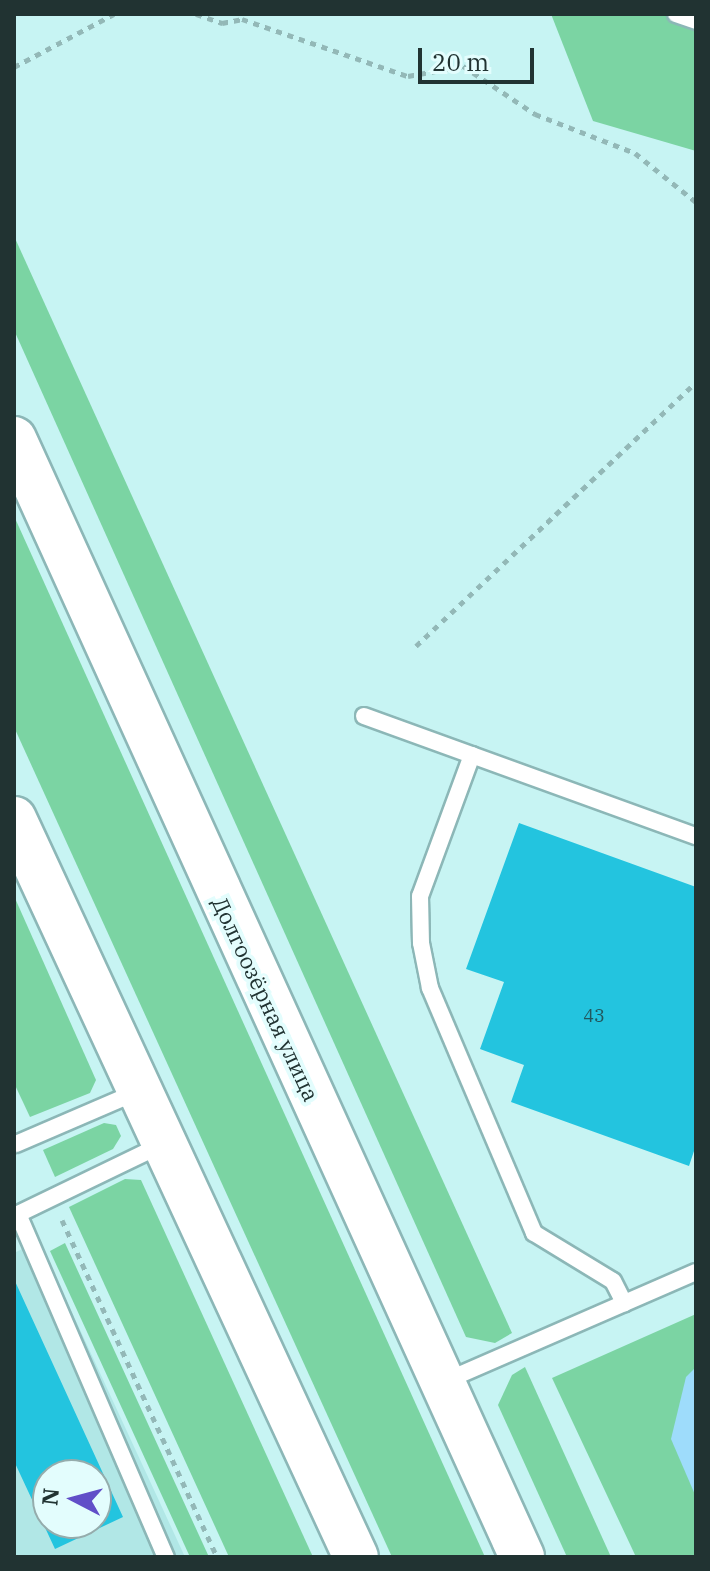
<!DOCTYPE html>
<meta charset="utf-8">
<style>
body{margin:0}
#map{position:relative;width:710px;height:1571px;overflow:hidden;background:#c7f4f3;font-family:"IBM Plex Serif",serif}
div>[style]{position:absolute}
.built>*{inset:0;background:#b1e7e6}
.green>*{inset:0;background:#7bd4a3}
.water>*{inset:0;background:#9edcfb}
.building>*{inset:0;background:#23c4df}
.path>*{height:5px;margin-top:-2.5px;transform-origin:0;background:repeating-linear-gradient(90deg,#93b8b7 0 6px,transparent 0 12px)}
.roads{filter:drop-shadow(2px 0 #8cb7b7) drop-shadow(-2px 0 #8cb7b7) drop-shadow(0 2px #8cb7b7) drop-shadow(0 -2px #8cb7b7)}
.service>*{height:16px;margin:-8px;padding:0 8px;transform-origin:8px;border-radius:8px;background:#fff}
.secondary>*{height:44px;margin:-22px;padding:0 22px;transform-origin:22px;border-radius:22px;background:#fff}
span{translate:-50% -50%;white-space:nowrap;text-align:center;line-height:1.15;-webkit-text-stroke:8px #e3fdfd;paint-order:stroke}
.number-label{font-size:18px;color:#22575d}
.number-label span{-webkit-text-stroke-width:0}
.street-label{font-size:22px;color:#213332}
.frame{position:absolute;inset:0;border:16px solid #213332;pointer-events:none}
.north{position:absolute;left:32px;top:1459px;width:80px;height:80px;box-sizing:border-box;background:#e3fdfd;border:2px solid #95acac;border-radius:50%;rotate:276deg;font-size:22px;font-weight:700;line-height:32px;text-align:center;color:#213332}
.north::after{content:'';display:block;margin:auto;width:28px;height:36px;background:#614fc8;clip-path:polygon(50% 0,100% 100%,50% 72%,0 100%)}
.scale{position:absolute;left:418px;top:48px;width:116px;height:36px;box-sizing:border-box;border:4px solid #213332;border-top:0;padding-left:10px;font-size:24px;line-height:28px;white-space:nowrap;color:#213332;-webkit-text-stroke:6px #e3fdfd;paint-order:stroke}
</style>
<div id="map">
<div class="built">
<div style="clip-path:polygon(evenodd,39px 1241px,185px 1557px,14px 1557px,14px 1253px,39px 1241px,48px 1475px,96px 1475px,96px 1523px,48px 1523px,48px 1475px)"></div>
</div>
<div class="green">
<div style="clip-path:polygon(551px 14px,696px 14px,696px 151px,593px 121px)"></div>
<div style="clip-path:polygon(14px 236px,512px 1333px,495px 1343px,466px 1337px,14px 330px)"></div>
<div style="clip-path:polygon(14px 516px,485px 1557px,392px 1557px,14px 727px)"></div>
<div style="clip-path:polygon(14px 896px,96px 1080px,90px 1093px,30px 1117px,14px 1083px)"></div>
<div style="clip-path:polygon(104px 1123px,116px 1125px,121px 1136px,113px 1149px,55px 1177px,43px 1150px)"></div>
<div style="clip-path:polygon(125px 1179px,141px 1180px,313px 1557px,229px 1557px,69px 1207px)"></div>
<div style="clip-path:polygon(65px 1243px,209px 1557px,190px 1557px,50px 1251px)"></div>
<div style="clip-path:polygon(696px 1314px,696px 1557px,636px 1557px,552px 1378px)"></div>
<div style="clip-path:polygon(525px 1367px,611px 1557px,567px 1557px,498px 1405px,512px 1375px)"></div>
</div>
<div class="water">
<div style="clip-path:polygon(696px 1367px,696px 1497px,671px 1439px,686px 1377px)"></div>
</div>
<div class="building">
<div style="clip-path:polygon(519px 823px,696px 887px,696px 1145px,689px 1166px,511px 1102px,524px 1065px,480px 1049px,504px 982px,466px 969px)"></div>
<div style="clip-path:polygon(evenodd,14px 1279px,123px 1517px,55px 1549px,14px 1461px,14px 1279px,48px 1475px,96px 1475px,96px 1523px,48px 1523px,48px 1475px)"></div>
</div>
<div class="path">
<div style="left:196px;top:14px;width:28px;rotate:19deg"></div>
<div style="left:222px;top:23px;width:20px;rotate:-11deg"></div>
<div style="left:242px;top:19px;width:176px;rotate:19deg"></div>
<div style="left:408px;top:76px;width:56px;rotate:-10.3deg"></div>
<div style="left:463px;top:66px;width:87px;rotate:33.7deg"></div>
<div style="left:535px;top:114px;width:107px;rotate:21.3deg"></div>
<div style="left:635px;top:153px;width:78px;rotate:38.8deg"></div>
<div style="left:14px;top:67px;width:113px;rotate:-27.9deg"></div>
<div style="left:416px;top:646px;width:385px;rotate:-43.3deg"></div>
<div style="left:62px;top:1220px;width:371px;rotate:65.3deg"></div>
</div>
<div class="roads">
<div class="service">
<div style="left:676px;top:14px;width:21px;rotate:19deg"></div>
<div style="left:364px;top:716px;width:353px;rotate:19.9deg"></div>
<div style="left:472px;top:755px;width:150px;rotate:110.2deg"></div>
<div style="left:420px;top:896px;width:47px;rotate:88.8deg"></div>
<div style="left:421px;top:943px;width:46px;rotate:78.7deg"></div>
<div style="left:430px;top:988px;width:266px;rotate:67deg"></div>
<div style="left:534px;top:1233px;width:92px;rotate:31.3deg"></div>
<div style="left:613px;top:1281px;width:25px;rotate:63deg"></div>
<div style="left:16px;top:1144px;width:132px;rotate:-23.3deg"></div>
<div style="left:18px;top:1214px;width:374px;rotate:66.7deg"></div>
<div style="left:14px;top:1216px;width:165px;rotate:-25.8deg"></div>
<div style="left:443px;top:1382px;width:276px;rotate:-23.5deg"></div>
</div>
<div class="secondary">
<div style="left:14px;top:439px;width:1228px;rotate:65.56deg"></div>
<div style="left:14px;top:819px;width:813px;rotate:65.14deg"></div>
</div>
</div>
<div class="number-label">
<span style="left:594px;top:1016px">43</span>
</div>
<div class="street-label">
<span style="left:266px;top:999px;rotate:65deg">Долгоозёрная улица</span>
</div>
<div class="frame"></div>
<div class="north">N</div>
<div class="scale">20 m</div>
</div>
